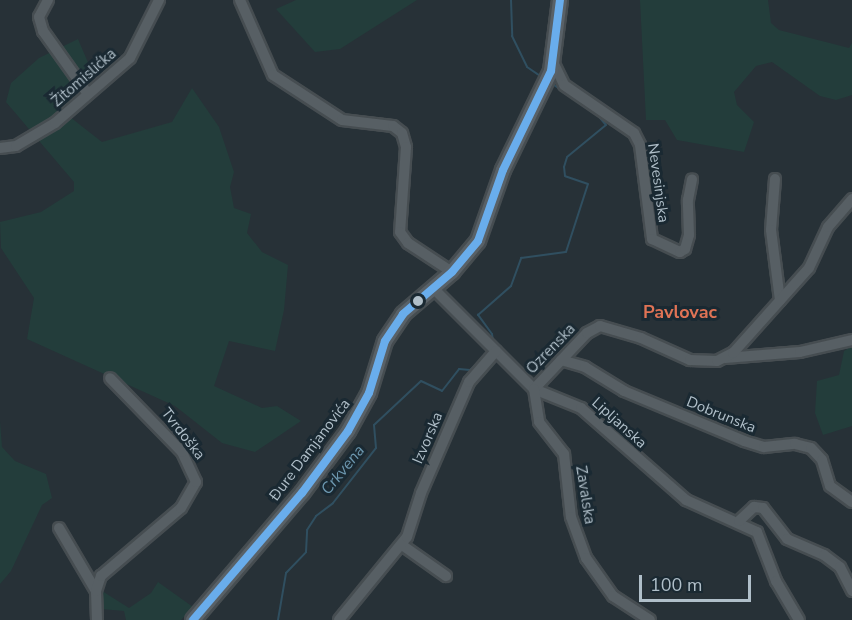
<!DOCTYPE html>
<meta charset="utf-8">
<style>
body{margin:0}
#map{position:relative;width:852px;height:620px;overflow:hidden;background:#273137;font-family:"Nunito Sans",sans-serif}
div>[style]{position:absolute}
.green>*{inset:0;background:#233d3b}
.stream>*{height:2px;margin:-1px;padding:0 1px;transform-origin:1px;border-radius:1px;background:#304f60}
.roads{filter:drop-shadow(2px 0 #464d51) drop-shadow(-2px 0 #464d51) drop-shadow(0 2px #464d51) drop-shadow(0 -2px #464d51)}
.minor>*{height:10px;margin:-5px;padding:0 5px;transform-origin:5px;border-radius:5px;background:#575f64}
.major>*{height:14px;margin:-7px;padding:0 7px;transform-origin:7px;border-radius:7px;background:#596167}
.bus-1>*{height:8px;margin:-4px;padding:0 4px;transform-origin:4px;border-radius:4px;background:#69adec}
.dots>*{width:16px;height:16px;translate:-50% -50%;box-sizing:border-box;border:3px solid #1a2932;border-radius:50%}
span{translate:-50% -50%;white-space:nowrap;text-align:center;line-height:1.15;-webkit-text-stroke:6px #1a2932;paint-order:stroke}
.street-label{font-size:15px;color:#b0bfc9}
.water-label{font-size:16px;color:#6d98b0;font-style:italic}
.quarter-label{font-size:18px;color:#df7355;font-weight:700}
.scale{position:absolute;left:639px;top:575px;width:112px;height:27px;box-sizing:border-box;border:3px solid #b0bfc9;border-top:0;padding-left:8px;font-size:18px;line-height:21px;white-space:nowrap;color:#b0bfc9;-webkit-text-stroke:4px #1a2932;paint-order:stroke}
</style>
<div id="map">
<div class="green">
<div style="clip-path:polygon(296px 0,417px 0,340px 49px,315px 52px,276px 9px)"></div>
<div style="clip-path:polygon(640px 0,768px 0,771px 23px,779px 30px,849px 48px,852px 43px,852px 95px,836px 100px,820px 96px,772px 62px,756px 66px,734px 92px,737px 105px,754px 122px,744px 152px,677px 140px,665px 120px,646px 120px)"></div>
<div style="clip-path:polygon(78px 39px,93px 74px,61px 110px,102px 142px,172px 122px,192px 88px,219px 127px,234px 172px,230px 187px,234px 208px,251px 214px,247px 233px,262px 252px,288px 265px,284px 310px,275px 351px,229px 341px,214px 386px,262px 408px,277px 406px,301px 421px,255px 452px,222px 443px,175px 406px,27px 339px,34px 298px,1px 248px,0 222px,41px 212px,74px 191px,74px 182px,6px 102px,11px 83px,39px 58px)"></div>
<div style="clip-path:polygon(852px 346px,852px 426px,823px 435px,815px 413px,817px 381px,839px 375px,844px 351px)"></div>
<div style="clip-path:polygon(0 421px,2px 447px,15px 461px,46px 474px,52px 498px,42px 505px,11px 571px,0 584px)"></div>
<div style="clip-path:polygon(158px 582px,193px 607px,181px 620px,126px 620px,124px 611px,101px 609px,99px 589px,129px 608px,151px 593px)"></div>
</div>
<div class="stream">
<div style="left:511px;top:0;width:36px;rotate:88deg"></div>
<div style="left:512px;top:36px;width:34px;rotate:64deg"></div>
<div style="left:527px;top:67px;width:18px;rotate:34deg"></div>
<div style="left:551px;top:83px;width:22px;rotate:34deg"></div>
<div style="left:493px;top:341px;width:7px;rotate:-98deg"></div>
<div style="left:492px;top:334px;width:24px;rotate:-126deg"></div>
<div style="left:478px;top:315px;width:44px;rotate:-41.3deg"></div>
<div style="left:511px;top:286px;width:30px;rotate:-70deg"></div>
<div style="left:521px;top:258px;width:45px;rotate:-7.6deg"></div>
<div style="left:566px;top:252px;width:71px;rotate:-72.1deg"></div>
<div style="left:588px;top:184px;width:24px;rotate:-161deg"></div>
<div style="left:565px;top:176px;width:9px;rotate:-96deg"></div>
<div style="left:564px;top:167px;width:10px;rotate:-73deg"></div>
<div style="left:567px;top:157px;width:50px;rotate:-39.4deg"></div>
<div style="left:606px;top:125px;width:16px;rotate:-130deg"></div>
<div style="left:278px;top:620px;width:48px;rotate:-80.3deg"></div>
<div style="left:286px;top:573px;width:29px;rotate:-46deg"></div>
<div style="left:306px;top:552px;width:22px;rotate:-87deg"></div>
<div style="left:307px;top:530px;width:17px;rotate:-57deg"></div>
<div style="left:316px;top:516px;width:21px;rotate:-37deg"></div>
<div style="left:333px;top:503px;width:70px;rotate:-52deg"></div>
<div style="left:376px;top:448px;width:23px;rotate:-95deg"></div>
<div style="left:374px;top:425px;width:64px;rotate:-43.1deg"></div>
<div style="left:421px;top:381px;width:23px;rotate:25deg"></div>
<div style="left:442px;top:391px;width:28px;rotate:-52deg"></div>
<div style="left:459px;top:369px;width:11px;rotate:5deg"></div>
<div style="left:470px;top:370px;width:17px;rotate:-40deg"></div>
</div>
<div class="roads">
<div class="minor">
<div style="left:48px;top:0;width:19px;rotate:118deg"></div>
<div style="left:39px;top:17px;width:15px;rotate:74deg"></div>
<div style="left:43px;top:31px;width:77px;rotate:54.5deg"></div>
<div style="left:240px;top:0;width:82px;rotate:66.3deg"></div>
<div style="left:273px;top:75px;width:82px;rotate:33.1deg"></div>
<div style="left:342px;top:120px;width:51px;rotate:6.7deg"></div>
<div style="left:393px;top:126px;width:11px;rotate:38deg"></div>
<div style="left:402px;top:133px;width:15px;rotate:74deg"></div>
<div style="left:406px;top:147px;width:85px;rotate:94deg"></div>
<div style="left:400px;top:232px;width:14px;rotate:54deg"></div>
<div style="left:408px;top:243px;width:53px;rotate:33.4deg"></div>
<div style="left:553px;top:62px;width:25px;rotate:64deg"></div>
<div style="left:564px;top:85px;width:85px;rotate:34.4deg"></div>
<div style="left:634px;top:133px;width:13px;rotate:63deg"></div>
<div style="left:640px;top:145px;width:95px;rotate:82.7deg"></div>
<div style="left:652px;top:239px;width:31px;rotate:25deg"></div>
<div style="left:680px;top:252px;width:6px;rotate:-31deg"></div>
<div style="left:685px;top:249px;width:15px;rotate:-74deg"></div>
<div style="left:689px;top:235px;width:35px;rotate:-92deg"></div>
<div style="left:688px;top:200px;width:21px;rotate:-79deg"></div>
<div style="left:0;top:148px;width:16px;rotate:-7deg"></div>
<div style="left:16px;top:146px;width:45px;rotate:-30.5deg"></div>
<div style="left:55px;top:123px;width:99px;rotate:-40.9deg"></div>
<div style="left:130px;top:58px;width:65px;rotate:-63.4deg"></div>
<div style="left:775px;top:179px;width:51px;rotate:94.5deg"></div>
<div style="left:771px;top:230px;width:71px;rotate:82.7deg"></div>
<div style="left:434px;top:289px;width:141px;rotate:45deg"></div>
<div style="left:534px;top:389px;width:51px;rotate:22deg"></div>
<div style="left:581px;top:408px;width:140px;rotate:41.2deg"></div>
<div style="left:686px;top:500px;width:78px;rotate:24.3deg"></div>
<div style="left:757px;top:532px;width:53px;rotate:68.8deg"></div>
<div style="left:776px;top:581px;width:45px;rotate:59.5deg"></div>
<div style="left:725px;top:358px;width:75px;rotate:-4.6deg"></div>
<div style="left:800px;top:352px;width:53px;rotate:-13deg"></div>
<div style="left:561px;top:360px;width:25px;rotate:16deg"></div>
<div style="left:585px;top:367px;width:46px;rotate:31.6deg"></div>
<div style="left:624px;top:391px;width:130px;rotate:22.6deg"></div>
<div style="left:744px;top:441px;width:21px;rotate:17deg"></div>
<div style="left:764px;top:447px;width:31px;rotate:-6deg"></div>
<div style="left:795px;top:444px;width:16px;rotate:14deg"></div>
<div style="left:811px;top:448px;width:16px;rotate:47deg"></div>
<div style="left:822px;top:460px;width:27px;rotate:73deg"></div>
<div style="left:830px;top:486px;width:27px;rotate:36deg"></div>
<div style="left:534px;top:389px;width:77px;rotate:-46.6deg"></div>
<div style="left:587px;top:333px;width:15px;rotate:-28deg"></div>
<div style="left:600px;top:326px;width:43px;rotate:16.3deg"></div>
<div style="left:641px;top:338px;width:54px;rotate:24.2deg"></div>
<div style="left:690px;top:360px;width:27px;rotate:2deg"></div>
<div style="left:717px;top:361px;width:18px;rotate:-27deg"></div>
<div style="left:733px;top:353px;width:114px;rotate:-48.2deg"></div>
<div style="left:809px;top:268px;width:45px;rotate:-65.1deg"></div>
<div style="left:828px;top:227px;width:37px;rotate:-49deg"></div>
<div style="left:534px;top:389px;width:33px;rotate:81deg"></div>
<div style="left:539px;top:422px;width:41px;rotate:52deg"></div>
<div style="left:564px;top:454px;width:63px;rotate:83.7deg"></div>
<div style="left:571px;top:517px;width:44px;rotate:69.9deg"></div>
<div style="left:586px;top:558px;width:47px;rotate:54.6deg"></div>
<div style="left:613px;top:596px;width:44px;rotate:33deg"></div>
<div style="left:739px;top:521px;width:21px;rotate:-43deg"></div>
<div style="left:754px;top:507px;width:9px;rotate:6deg"></div>
<div style="left:763px;top:508px;width:39px;rotate:52deg"></div>
<div style="left:787px;top:539px;width:40px;rotate:23.4deg"></div>
<div style="left:824px;top:555px;width:20px;rotate:37deg"></div>
<div style="left:840px;top:567px;width:27px;rotate:63deg"></div>
<div style="left:59px;top:528px;width:73px;rotate:59.6deg"></div>
<div style="left:402px;top:545px;width:54px;rotate:35.2deg"></div>
<div style="left:97px;top:620px;width:29px;rotate:-92deg"></div>
<div style="left:96px;top:591px;width:16px;rotate:-72deg"></div>
<div style="left:101px;top:576px;width:105px;rotate:-40.4deg"></div>
<div style="left:181px;top:508px;width:30px;rotate:-60deg"></div>
<div style="left:196px;top:482px;width:33px;rotate:-115deg"></div>
<div style="left:182px;top:452px;width:103px;rotate:-134.2deg"></div>
<div style="left:339px;top:620px;width:107px;rotate:-50.7deg"></div>
<div style="left:407px;top:537px;width:46px;rotate:-72.3deg"></div>
<div style="left:421px;top:493px;width:121px;rotate:-66.6deg"></div>
<div style="left:469px;top:382px;width:41px;rotate:-48.9deg"></div>
</div>
<div class="major">
<div style="left:193px;top:620px;width:167px;rotate:-49.4deg"></div>
<div style="left:302px;top:493px;width:77px;rotate:-53.4deg"></div>
<div style="left:348px;top:431px;width:43px;rotate:-61.1deg"></div>
<div style="left:369px;top:393px;width:54px;rotate:-72.9deg"></div>
<div style="left:385px;top:341px;width:32px;rotate:-56deg"></div>
<div style="left:403px;top:314px;width:65px;rotate:-40.6deg"></div>
<div style="left:452px;top:272px;width:40px;rotate:-50deg"></div>
<div style="left:478px;top:241px;width:75px;rotate:-70.6deg"></div>
<div style="left:503px;top:170px;width:110px;rotate:-64.1deg"></div>
<div style="left:551px;top:71px;width:72px;rotate:-82.8deg"></div>
</div>
</div>
<div class="bus-1">
<div style="left:193px;top:620px;width:167px;rotate:-49.4deg"></div>
<div style="left:302px;top:493px;width:77px;rotate:-53.4deg"></div>
<div style="left:348px;top:431px;width:43px;rotate:-61.1deg"></div>
<div style="left:369px;top:393px;width:54px;rotate:-72.9deg"></div>
<div style="left:385px;top:341px;width:32px;rotate:-56deg"></div>
<div style="left:403px;top:314px;width:65px;rotate:-40.6deg"></div>
<div style="left:452px;top:272px;width:40px;rotate:-50deg"></div>
<div style="left:478px;top:241px;width:75px;rotate:-70.6deg"></div>
<div style="left:503px;top:170px;width:110px;rotate:-64.1deg"></div>
<div style="left:551px;top:71px;width:72px;rotate:-82.8deg"></div>
</div>
<div class="dots">
<div style="left:418px;top:301px;background:#b0bfc9"></div>
</div>
<div class="street-label">
<span style="left:84px;top:78px;rotate:-41deg">Žitomislićka</span>
<span style="left:658px;top:183px;rotate:82deg">Nevesinjska</span>
<span style="left:551px;top:349px;rotate:-46deg">Ozrenska</span>
<span style="left:721px;top:415px;rotate:22deg">Dobrunska</span>
<span style="left:619px;top:423px;rotate:42deg">Lipljanska</span>
<span style="left:183px;top:434px;rotate:52deg">Tvrdoška</span>
<span style="left:428px;top:438px;rotate:-67deg">Izvorska</span>
<span style="left:310px;top:450px;rotate:-53deg">Đure Damjanovića</span>
<span style="left:585px;top:495px;rotate:81deg">Zavalska</span>
</div>
<div class="water-label">
<span style="left:343px;top:470px;rotate:-51deg">Crkvena</span>
</div>
<div class="quarter-label">
<span style="left:680px;top:312px">Pavlovac</span>
</div>
<div class="scale">100 m</div>
</div>
